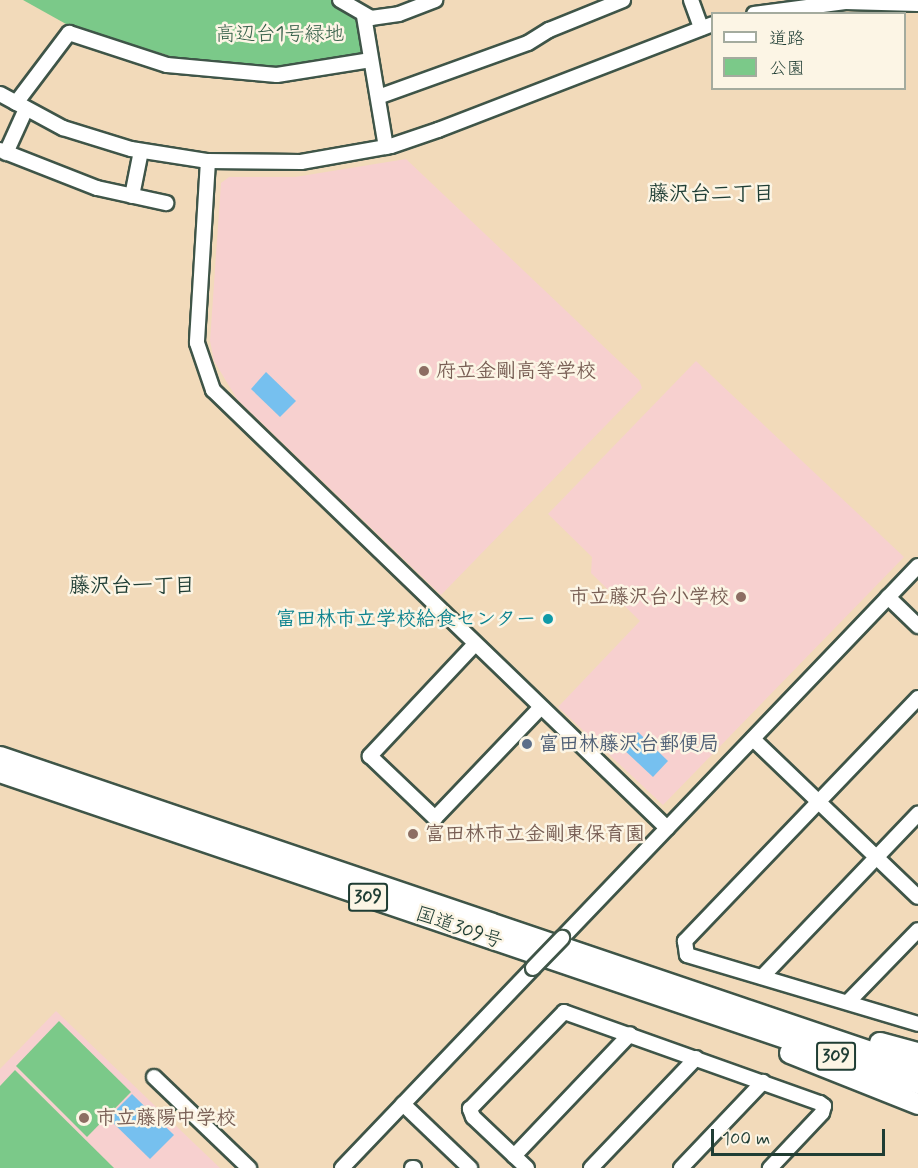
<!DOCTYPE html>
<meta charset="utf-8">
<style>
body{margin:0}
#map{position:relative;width:918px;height:1168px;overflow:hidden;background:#f2daba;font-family:Mynerve,"Klee One",sans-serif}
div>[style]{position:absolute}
.built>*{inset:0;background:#f7d0cf}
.green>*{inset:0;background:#7bc989}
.water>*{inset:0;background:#76c0ef}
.roads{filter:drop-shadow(2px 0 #3f5548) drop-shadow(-2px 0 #3f5548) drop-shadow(0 2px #3f5548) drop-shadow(0 -2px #3f5548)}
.minor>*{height:14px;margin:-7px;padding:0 7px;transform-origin:7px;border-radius:7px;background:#fff}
.highway>*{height:20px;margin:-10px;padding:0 10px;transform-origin:10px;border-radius:10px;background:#fff}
.bridges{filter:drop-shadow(2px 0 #3f5548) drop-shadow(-2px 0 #3f5548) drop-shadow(0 2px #3f5548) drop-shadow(0 -2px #3f5548)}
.minor-bridge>*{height:14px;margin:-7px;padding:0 7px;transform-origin:7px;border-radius:7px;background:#fff}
.dots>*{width:16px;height:16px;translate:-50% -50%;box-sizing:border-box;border:3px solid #fcf5e5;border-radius:50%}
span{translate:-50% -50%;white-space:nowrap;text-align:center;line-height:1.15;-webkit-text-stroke:5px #fcf5e5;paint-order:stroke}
.shield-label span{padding:2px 4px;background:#fcf5e5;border:2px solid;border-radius:4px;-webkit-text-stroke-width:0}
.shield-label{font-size:18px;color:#1f3d34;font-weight:700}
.park-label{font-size:20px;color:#366049}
.education-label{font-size:20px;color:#785e54;font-weight:700}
.left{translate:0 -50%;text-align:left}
.right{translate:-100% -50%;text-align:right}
.culture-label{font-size:20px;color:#0d838f;font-weight:700}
.service-label{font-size:20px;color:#4e5e75;font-weight:700}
.street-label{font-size:20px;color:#1f3d34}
.neighbourhood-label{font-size:21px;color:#1f3d34;font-weight:700}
.legend{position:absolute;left:711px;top:12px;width:195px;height:78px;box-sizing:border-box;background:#fcf5e5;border:2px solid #a4ab9e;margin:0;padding:8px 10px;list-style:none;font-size:18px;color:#1f3d34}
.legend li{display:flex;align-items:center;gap:12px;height:30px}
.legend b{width:30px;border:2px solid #a4ab9e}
.scale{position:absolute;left:711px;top:1129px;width:174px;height:27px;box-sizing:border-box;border:3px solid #1f3d34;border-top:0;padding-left:8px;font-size:18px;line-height:21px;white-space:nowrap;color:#1f3d34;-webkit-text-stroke:4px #fcf5e5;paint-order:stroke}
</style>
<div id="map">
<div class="built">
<div style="clip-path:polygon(406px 159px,639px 380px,642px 388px,441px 595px,237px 399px,214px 361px,210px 341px,221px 183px,229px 177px,295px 177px)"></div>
<div style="clip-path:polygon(696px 361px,904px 557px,663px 805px,558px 707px,640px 621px,591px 573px,592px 557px,548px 514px)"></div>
<div style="clip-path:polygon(56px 1011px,220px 1168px,0 1168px,0 1069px)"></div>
</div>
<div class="green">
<div style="clip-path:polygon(23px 0,331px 0,358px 19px,364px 54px,276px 70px,183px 60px,66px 24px)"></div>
<div style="clip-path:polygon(59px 1021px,131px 1092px,87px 1137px,16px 1066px)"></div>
<div style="clip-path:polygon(15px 1070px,114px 1168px,0 1168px,0 1086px)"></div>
</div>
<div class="water">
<div style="clip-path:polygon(266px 372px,296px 401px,280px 417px,251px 389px)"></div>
<div style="clip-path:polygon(638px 732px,668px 761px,653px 777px,622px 748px)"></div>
<div style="clip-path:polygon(132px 1094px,174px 1135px,150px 1159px,108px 1118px)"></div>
</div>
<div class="roads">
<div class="minor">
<div style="left:340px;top:0;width:36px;rotate:30deg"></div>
<div style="left:371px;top:18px;width:28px;rotate:-8deg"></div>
<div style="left:399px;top:14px;width:39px;rotate:-21deg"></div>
<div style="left:691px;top:0;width:30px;rotate:70deg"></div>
<div style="left:754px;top:14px;width:92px;rotate:-7.5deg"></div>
<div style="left:845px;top:2px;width:73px;rotate:1.6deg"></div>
<div style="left:364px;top:16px;width:133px;rotate:80.5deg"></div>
<div style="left:0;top:94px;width:72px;rotate:28.4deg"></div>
<div style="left:63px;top:128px;width:71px;rotate:17.2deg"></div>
<div style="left:131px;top:149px;width:78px;rotate:8.9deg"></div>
<div style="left:208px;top:161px;width:93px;rotate:0.6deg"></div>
<div style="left:301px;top:162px;width:91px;rotate:-10.1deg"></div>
<div style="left:391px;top:146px;width:50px;rotate:-18.8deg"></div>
<div style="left:438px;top:130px;width:294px;rotate:-21.1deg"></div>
<div style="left:378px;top:97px;width:159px;rotate:-19.8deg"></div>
<div style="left:528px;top:43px;width:25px;rotate:-32deg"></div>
<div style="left:549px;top:30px;width:80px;rotate:-22.1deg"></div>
<div style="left:16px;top:103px;width:88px;rotate:-52.9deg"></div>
<div style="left:69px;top:33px;width:103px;rotate:18.1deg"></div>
<div style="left:167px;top:65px;width:110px;rotate:5.2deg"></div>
<div style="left:277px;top:75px;width:95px;rotate:-9.1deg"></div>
<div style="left:0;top:150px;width:104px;rotate:21.4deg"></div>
<div style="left:97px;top:188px;width:71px;rotate:12.3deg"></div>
<div style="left:6px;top:153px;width:48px;rotate:-65.6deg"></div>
<div style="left:208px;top:161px;width:182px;rotate:93.5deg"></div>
<div style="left:197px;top:343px;width:50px;rotate:71.2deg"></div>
<div style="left:213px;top:390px;width:631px;rotate:43.97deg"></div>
<div style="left:132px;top:196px;width:46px;rotate:-78.7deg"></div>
<div style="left:888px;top:597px;width:42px;rotate:44deg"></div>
<div style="left:475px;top:644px;width:154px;rotate:133.2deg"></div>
<div style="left:370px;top:756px;width:90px;rotate:43.6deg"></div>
<div style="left:435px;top:818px;width:153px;rotate:-46.3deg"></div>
<div style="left:918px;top:698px;width:337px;rotate:133.8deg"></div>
<div style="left:685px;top:941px;width:14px;rotate:82deg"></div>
<div style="left:687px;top:955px;width:241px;rotate:16.6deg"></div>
<div style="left:753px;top:739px;width:228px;rotate:43.8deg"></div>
<div style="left:562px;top:938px;width:515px;rotate:-46.26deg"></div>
<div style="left:762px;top:977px;width:226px;rotate:-46.3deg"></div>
<div style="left:848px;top:1002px;width:100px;rotate:-45.8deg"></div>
<div style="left:154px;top:1077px;width:132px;rotate:43.8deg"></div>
<div style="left:403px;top:1104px;width:93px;rotate:43.7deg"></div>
<div style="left:514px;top:1156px;width:168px;rotate:-46.4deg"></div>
<div style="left:342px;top:1168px;width:277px;rotate:-46.3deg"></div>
<div style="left:412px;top:1168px;width:2px"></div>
<div style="left:527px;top:1168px;width:74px;rotate:-136.6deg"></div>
<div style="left:473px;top:1117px;width:9px;rotate:-111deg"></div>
<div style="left:470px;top:1109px;width:135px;rotate:-45.9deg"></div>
<div style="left:564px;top:1012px;width:272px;rotate:19.6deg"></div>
<div style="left:820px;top:1103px;width:5px;rotate:37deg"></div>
<div style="left:824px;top:1106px;width:7px;rotate:106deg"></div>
<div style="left:822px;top:1113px;width:76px;rotate:133.4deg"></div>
<div style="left:591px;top:1168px;width:152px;rotate:-46.3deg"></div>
<div style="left:681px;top:1168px;width:119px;rotate:-46.4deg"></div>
</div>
<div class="highway">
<div style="left:0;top:757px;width:969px;rotate:18.72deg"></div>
<div style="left:0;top:772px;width:969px;rotate:18.72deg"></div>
<div style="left:880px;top:1043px;width:39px;rotate:15deg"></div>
<div style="left:790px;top:1053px;width:138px;rotate:21.7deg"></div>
</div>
</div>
<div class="bridges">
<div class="minor-bridge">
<div style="left:533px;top:968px;width:42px;rotate:-46deg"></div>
</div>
</div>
<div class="dots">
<div style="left:424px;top:371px;background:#8d6e63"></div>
<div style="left:741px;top:597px;background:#8d6e63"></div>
<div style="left:548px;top:619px;background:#0f9aa8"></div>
<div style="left:527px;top:744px;background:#5c6f8a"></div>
<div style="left:413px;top:834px;background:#8d6e63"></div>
<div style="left:84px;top:1118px;background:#8d6e63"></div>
</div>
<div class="shield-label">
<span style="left:368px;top:897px">309</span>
<span style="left:836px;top:1056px">309</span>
</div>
<div class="park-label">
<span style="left:280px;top:34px">高辺台1号緑地</span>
</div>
<div class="education-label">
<span class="left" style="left:436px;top:371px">府立金剛高等学校</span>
<span class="right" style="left:729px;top:597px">市立藤沢台小学校</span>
<span class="left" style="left:425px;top:834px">富田林市立金剛東保育園</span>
<span class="left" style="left:96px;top:1118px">市立藤陽中学校</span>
</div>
<div class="culture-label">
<span class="right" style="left:536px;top:619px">富田林市立学校給食センター</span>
</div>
<div class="service-label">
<span class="left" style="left:539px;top:744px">富田林藤沢台郵便局</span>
</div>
<div class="street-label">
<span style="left:459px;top:928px;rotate:19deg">国道309号</span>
</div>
<div class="neighbourhood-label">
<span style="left:711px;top:194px">藤沢台二丁目</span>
<span style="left:132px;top:586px">藤沢台一丁目</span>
</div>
<ul class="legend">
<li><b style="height:8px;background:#fff"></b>道路</li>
<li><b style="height:16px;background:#7bc989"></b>公園</li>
</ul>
<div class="scale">100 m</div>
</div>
